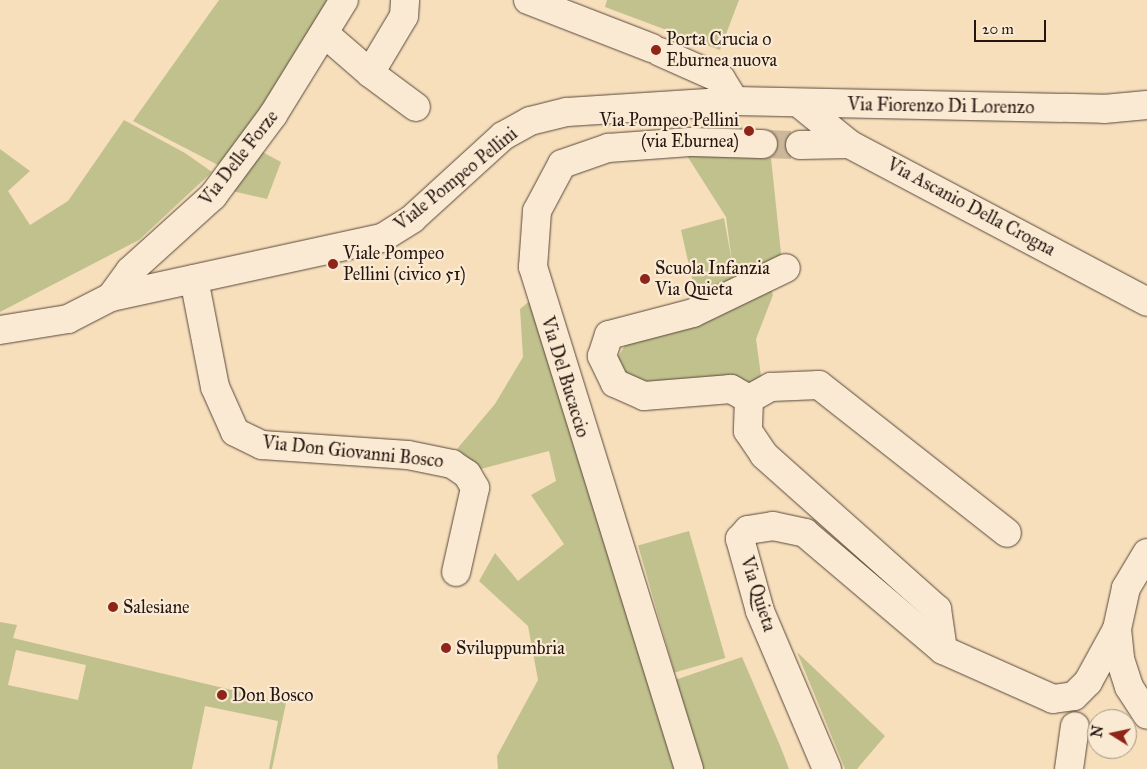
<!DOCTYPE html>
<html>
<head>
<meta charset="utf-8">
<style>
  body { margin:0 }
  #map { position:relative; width:1147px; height:769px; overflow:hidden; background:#f7dfbc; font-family:"IM FELL Great Primer",serif }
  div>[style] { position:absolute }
  .green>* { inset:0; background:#c1c18e; transform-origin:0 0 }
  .minor-tunnel>* { height:28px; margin-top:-14px; transform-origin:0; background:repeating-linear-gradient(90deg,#cdb79a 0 28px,transparent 0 42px) }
  .roads { filter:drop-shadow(0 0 1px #59483b) drop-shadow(0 0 1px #59483b) }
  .minor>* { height:28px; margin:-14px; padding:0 14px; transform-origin:14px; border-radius:14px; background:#faead3 }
  .dots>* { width:14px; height:14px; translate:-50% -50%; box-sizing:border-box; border:2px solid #faead3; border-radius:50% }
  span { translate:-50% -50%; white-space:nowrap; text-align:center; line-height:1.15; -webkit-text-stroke:4.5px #faead3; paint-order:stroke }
  .poi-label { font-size:18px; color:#241510 }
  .left { translate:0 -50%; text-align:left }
  .right { translate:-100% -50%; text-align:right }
  .street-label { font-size:18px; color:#241510 }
  .north { position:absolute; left:1087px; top:709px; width:50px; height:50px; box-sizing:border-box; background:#faead3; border:1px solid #a49585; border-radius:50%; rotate:280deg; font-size:14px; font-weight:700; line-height:20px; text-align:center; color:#241510 }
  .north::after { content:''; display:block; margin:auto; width:18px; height:22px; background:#8f2418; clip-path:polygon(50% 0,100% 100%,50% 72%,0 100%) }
  .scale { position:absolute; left:974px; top:20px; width:72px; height:22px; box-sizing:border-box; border:2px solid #241510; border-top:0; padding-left:6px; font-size:15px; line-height:18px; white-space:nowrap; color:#241510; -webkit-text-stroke:4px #faead3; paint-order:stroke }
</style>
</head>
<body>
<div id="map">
  <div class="green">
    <div style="clip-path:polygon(219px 0,335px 0,230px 157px,218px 165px,133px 121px)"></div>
    <div style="clip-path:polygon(607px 0,739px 0,720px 50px,605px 7px)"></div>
    <div style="clip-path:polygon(124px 120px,185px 153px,212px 172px,139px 240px,0 312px,0 149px,30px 171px,8px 191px,30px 225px,68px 201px)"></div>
    <div style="clip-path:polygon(770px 148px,782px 263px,695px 292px,681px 230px,724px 218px,732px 262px,726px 217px,684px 151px)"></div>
    <div style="clip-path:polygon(257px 149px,281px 162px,267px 199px,232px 191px)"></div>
    <div style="clip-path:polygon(769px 283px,773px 295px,756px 339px,762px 383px,746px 391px,646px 389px,620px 380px,615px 362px,628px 340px)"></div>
    <div style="clip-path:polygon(532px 299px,681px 769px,498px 769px,497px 756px,538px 680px,528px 626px,479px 581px,495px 553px,518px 581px,564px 544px,531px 495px,556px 481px,549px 451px,481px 469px,457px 449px,495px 404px,523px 357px,520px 309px)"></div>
    <div style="left:689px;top:531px;width:132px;height:53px;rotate:74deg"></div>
    <div style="clip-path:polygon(evenodd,0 622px,17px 625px,13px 638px,286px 703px,272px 769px,269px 769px,278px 721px,205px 706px,192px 769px,0 769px,0 622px,16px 650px,86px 665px,78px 700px,8px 685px,16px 650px)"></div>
    <div style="clip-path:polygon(797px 652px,885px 736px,857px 769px,845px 769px)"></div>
    <div style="clip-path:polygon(742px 657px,781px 748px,789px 769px,697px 769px,669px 682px)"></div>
  </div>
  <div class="minor-tunnel">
    <div style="left:763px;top:144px;width:37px;rotate:2deg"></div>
  </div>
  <div class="roads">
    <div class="minor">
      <div style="left:528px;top:0;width:133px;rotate:21.2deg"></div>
      <div style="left:325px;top:34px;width:60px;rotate:40.9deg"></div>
      <div style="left:370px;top:73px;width:57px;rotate:36.5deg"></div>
      <div style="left:660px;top:52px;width:67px;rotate:23.9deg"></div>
      <div style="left:721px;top:79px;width:26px;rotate:58deg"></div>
      <div style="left:370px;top:73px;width:66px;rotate:-59.2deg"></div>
      <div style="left:404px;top:16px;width:16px;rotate:-86deg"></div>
      <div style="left:800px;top:104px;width:63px;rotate:39.2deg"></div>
      <div style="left:849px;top:144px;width:337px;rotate:27.9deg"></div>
      <div style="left:800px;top:145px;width:49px;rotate:-1.2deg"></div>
      <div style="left:194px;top:279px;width:110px;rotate:79deg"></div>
      <div style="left:215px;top:387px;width:49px;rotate:66deg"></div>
      <div style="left:235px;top:432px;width:30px;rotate:26deg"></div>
      <div style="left:262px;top:445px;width:146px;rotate:3.9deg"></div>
      <div style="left:408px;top:455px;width:45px;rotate:11.6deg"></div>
      <div style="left:452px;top:464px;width:18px;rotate:34deg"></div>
      <div style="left:467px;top:474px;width:16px;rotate:60deg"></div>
      <div style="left:475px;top:488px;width:86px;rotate:102.7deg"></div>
      <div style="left:111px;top:297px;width:32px;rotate:-54deg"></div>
      <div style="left:130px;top:271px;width:112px;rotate:-42.1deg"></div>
      <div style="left:213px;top:196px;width:101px;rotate:-53.5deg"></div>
      <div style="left:273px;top:115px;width:135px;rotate:-58.3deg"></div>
      <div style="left:0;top:330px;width:69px;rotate:-9.2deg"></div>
      <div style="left:68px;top:319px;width:48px;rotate:-27.1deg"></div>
      <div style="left:111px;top:297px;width:277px;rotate:-12.3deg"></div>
      <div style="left:382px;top:238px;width:36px;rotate:-32deg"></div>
      <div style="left:412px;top:219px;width:123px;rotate:-42.4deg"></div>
      <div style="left:503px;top:136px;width:31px;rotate:-29deg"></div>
      <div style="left:530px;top:121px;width:38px;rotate:-14deg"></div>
      <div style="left:567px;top:112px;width:168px;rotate:-3.7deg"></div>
      <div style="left:735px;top:101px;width:369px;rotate:1.2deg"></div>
      <div style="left:1104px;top:109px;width:43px;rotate:-5.3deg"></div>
      <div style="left:749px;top:399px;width:21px;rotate:-151deg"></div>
      <div style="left:731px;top:389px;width:87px;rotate:175.4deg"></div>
      <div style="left:644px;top:396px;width:32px;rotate:-156deg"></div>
      <div style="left:615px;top:383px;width:30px;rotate:-116deg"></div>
      <div style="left:602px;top:356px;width:22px;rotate:-72deg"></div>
      <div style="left:609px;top:335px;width:87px;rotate:-14.7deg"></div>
      <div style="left:693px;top:313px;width:103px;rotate:-25.8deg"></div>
      <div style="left:749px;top:399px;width:32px;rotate:92deg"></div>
      <div style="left:748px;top:431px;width:29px;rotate:56deg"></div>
      <div style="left:764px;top:455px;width:232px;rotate:41.7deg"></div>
      <div style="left:937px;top:609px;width:41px;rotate:81.7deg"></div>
      <div style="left:749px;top:399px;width:25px;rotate:-29deg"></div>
      <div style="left:771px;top:387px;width:48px;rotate:-2.4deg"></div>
      <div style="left:819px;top:385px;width:239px;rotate:38.2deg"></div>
      <div style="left:1147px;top:553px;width:41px;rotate:121deg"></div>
      <div style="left:1126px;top:588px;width:42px;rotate:102.4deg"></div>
      <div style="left:1117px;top:629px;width:30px;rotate:84deg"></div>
      <div style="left:1120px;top:659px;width:29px;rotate:72deg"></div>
      <div style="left:1129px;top:687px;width:33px;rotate:57deg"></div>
      <div style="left:689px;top:769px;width:526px;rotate:-107.26deg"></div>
      <div style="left:533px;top:267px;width:56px;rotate:-85.9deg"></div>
      <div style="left:537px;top:211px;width:53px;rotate:-62deg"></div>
      <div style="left:562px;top:164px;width:49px;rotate:-19.2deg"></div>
      <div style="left:608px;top:148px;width:82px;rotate:-4.2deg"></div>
      <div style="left:690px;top:142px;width:73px;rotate:1.6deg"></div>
      <div style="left:827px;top:769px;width:172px;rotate:-113deg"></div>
      <div style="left:760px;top:611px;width:75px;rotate:-105.5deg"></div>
      <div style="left:740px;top:539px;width:12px;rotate:-48deg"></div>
      <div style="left:748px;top:530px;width:25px;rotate:-9deg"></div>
      <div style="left:773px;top:526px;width:33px;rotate:12deg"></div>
      <div style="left:805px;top:533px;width:181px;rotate:40.3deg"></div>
      <div style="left:943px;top:650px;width:120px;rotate:24deg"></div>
      <div style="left:1053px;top:699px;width:21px;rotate:-8deg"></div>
      <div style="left:1074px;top:696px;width:20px;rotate:-45deg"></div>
      <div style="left:1088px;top:682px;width:60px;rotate:-61.3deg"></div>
      <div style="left:1069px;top:769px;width:43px;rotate:-82.1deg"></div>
    </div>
  </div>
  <div class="dots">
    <div style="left:656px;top:50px;background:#8f2418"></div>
    <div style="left:749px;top:131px;background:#8f2418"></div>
    <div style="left:333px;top:264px;background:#8f2418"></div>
    <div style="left:645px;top:279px;background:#8f2418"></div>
    <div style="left:113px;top:607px;background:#8f2418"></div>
    <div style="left:446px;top:648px;background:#8f2418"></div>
    <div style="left:222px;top:695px;background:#8f2418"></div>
  </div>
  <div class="poi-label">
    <span class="left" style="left:666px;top:50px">Porta Crucia o<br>Eburnea nuova</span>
    <span class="right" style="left:739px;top:131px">Via Pompeo Pellini<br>(via Eburnea)</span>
    <span class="left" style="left:343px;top:264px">Viale Pompeo<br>Pellini (civico 51)</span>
    <span class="left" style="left:655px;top:279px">Scuola Infanzia<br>Via Quieta</span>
    <span class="left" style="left:123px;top:607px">Salesiane</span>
    <span class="left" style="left:456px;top:648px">Sviluppumbria</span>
    <span class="left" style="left:232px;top:695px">Don Bosco</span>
  </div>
  <div class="street-label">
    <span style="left:941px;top:106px;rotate:1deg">Via Fiorenzo Di Lorenzo</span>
    <span style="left:239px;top:158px;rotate:-52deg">Via Delle Forze</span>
    <span style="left:456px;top:179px;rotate:-39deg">Viale Pompeo Pellini</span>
    <span style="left:971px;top:207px;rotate:28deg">Via Ascanio Della Crogna</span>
    <span style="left:565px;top:377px;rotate:73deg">Via Del Bucaccio</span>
    <span style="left:353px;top:452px;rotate:6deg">Via Don Giovanni Bosco</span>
    <span style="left:758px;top:594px;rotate:72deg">Via Quieta</span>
  </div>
  <div class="north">N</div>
  <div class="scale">20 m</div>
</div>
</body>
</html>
